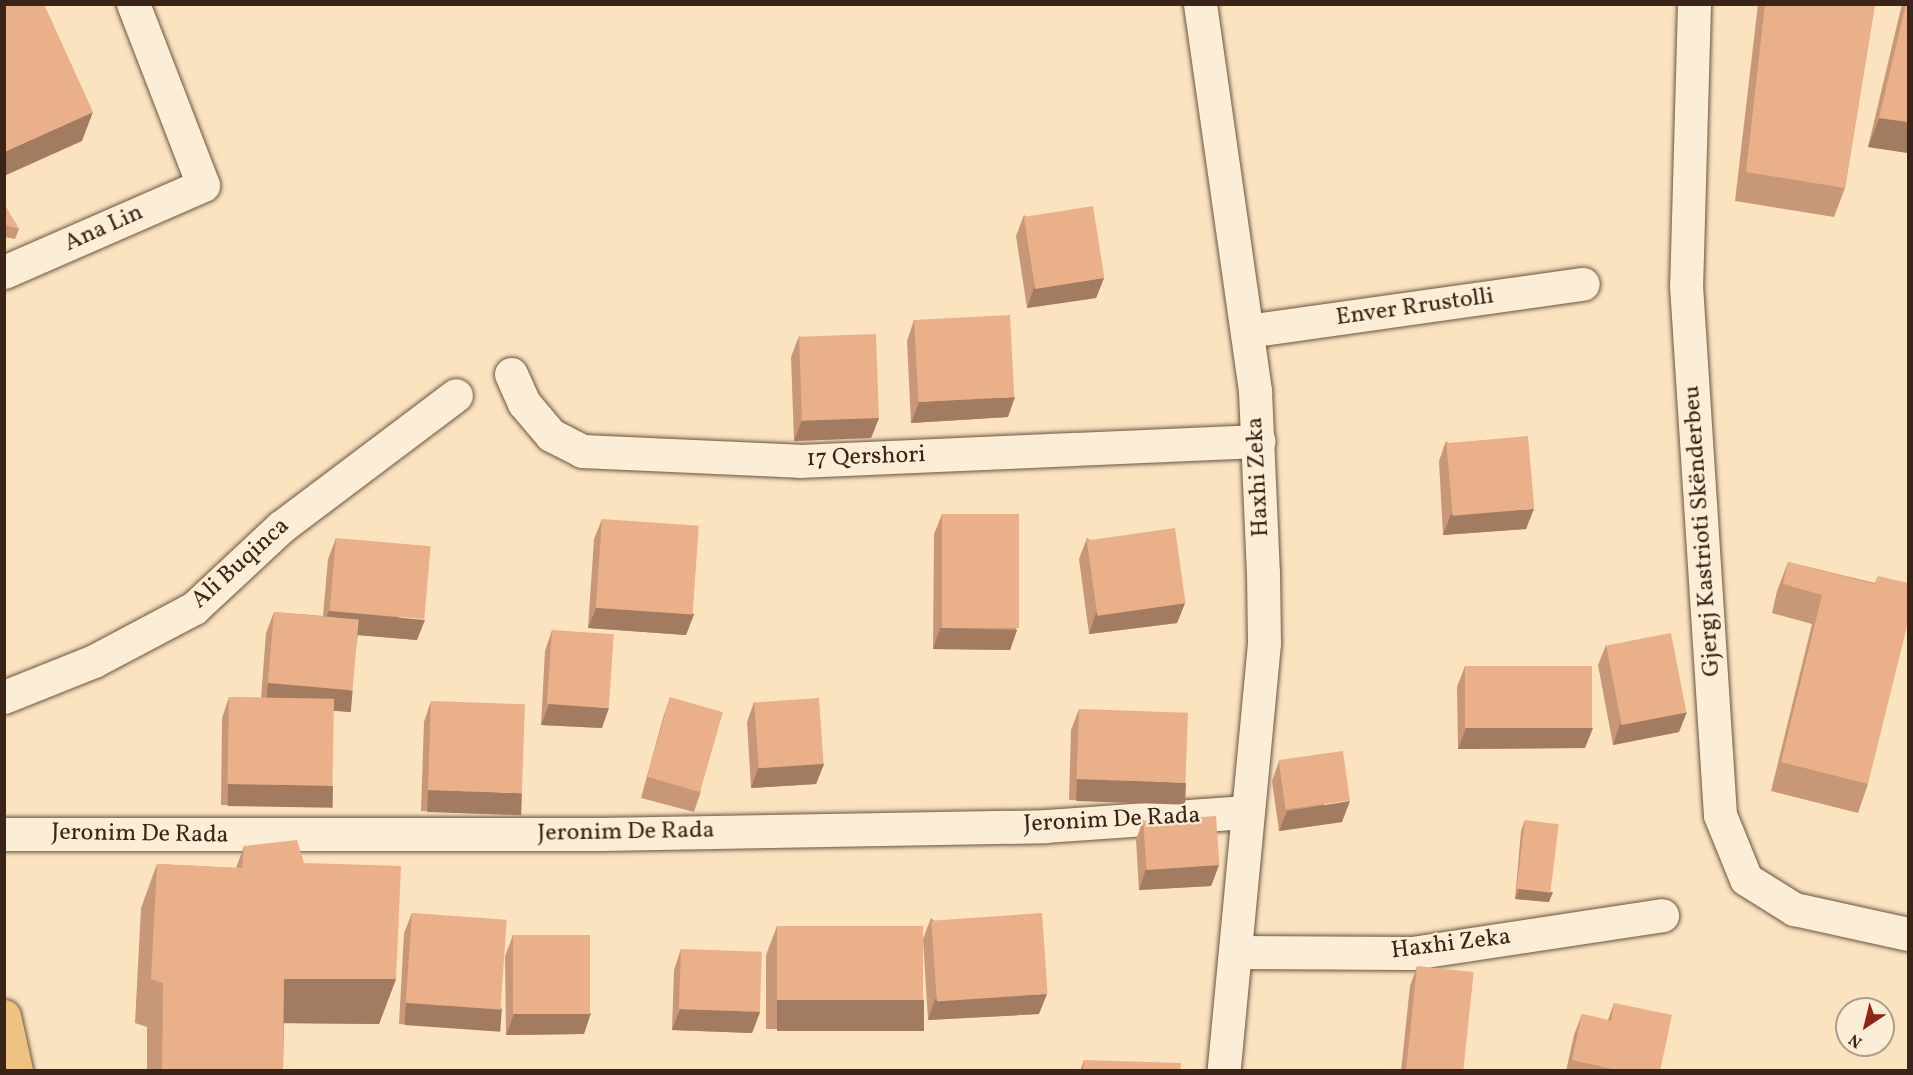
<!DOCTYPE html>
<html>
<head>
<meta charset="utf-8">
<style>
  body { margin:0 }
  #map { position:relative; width:1913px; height:1075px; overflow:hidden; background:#fbe3c0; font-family:Vollkorn,serif }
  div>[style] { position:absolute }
  .roads { filter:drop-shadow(0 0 2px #6a5441) drop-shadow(0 0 2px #6a5441) }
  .minor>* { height:33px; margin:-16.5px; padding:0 16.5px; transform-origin:16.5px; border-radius:16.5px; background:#fcedd6 }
  .major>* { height:33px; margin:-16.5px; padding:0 16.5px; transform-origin:16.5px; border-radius:16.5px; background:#eec280 }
  .wall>* { inset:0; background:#c89777 }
  .shaded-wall>* { inset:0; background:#a37b61; transform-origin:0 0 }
  .building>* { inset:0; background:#e9b08a; transform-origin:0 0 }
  span { translate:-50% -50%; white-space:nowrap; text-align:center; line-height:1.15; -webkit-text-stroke:4.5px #fcedd6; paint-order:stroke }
  .street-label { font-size:24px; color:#392417 }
  .frame { position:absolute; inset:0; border:6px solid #392417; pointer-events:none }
  .north { position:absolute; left:1835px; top:997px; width:60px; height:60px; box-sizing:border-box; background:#fcedd6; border:2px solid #ae9d8a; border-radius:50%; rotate:215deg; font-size:16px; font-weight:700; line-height:24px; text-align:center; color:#392417 }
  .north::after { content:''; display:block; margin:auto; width:21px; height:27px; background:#8f2418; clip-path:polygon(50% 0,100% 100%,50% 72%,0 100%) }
</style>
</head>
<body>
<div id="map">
  <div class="roads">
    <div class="minor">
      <div style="left:1200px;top:4px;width:391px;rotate:81.9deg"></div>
      <div style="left:1255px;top:391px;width:181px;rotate:87.5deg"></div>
      <div style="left:1263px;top:572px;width:71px;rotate:89.2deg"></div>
      <div style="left:1264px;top:643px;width:429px;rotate:95.4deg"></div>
      <div style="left:1694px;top:4px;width:281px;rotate:91.6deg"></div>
      <div style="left:1686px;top:285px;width:531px;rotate:86.33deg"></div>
      <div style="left:1720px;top:815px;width:69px;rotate:67.9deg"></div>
      <div style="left:1746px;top:879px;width:57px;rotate:32deg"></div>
      <div style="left:1794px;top:909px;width:117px;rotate:12.4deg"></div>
      <div style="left:4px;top:272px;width:217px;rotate:-23.6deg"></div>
      <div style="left:203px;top:185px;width:194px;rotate:-111.1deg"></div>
      <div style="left:1247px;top:331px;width:339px;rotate:-8deg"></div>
      <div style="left:511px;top:374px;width:32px;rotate:66deg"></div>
      <div style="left:524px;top:403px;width:42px;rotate:49.8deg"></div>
      <div style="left:551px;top:435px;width:35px;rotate:27deg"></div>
      <div style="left:582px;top:451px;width:217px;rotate:2.6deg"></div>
      <div style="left:799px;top:461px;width:460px;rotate:-2.5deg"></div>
      <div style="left:4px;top:697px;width:97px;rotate:-21.8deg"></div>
      <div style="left:94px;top:661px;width:113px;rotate:-27.9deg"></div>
      <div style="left:194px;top:608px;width:119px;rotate:-43deg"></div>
      <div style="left:281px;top:527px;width:219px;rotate:-37deg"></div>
      <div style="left:4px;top:834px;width:597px"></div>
      <div style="left:601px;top:834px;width:445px;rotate:-1deg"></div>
      <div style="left:1046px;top:826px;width:202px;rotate:-4deg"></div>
      <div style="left:1238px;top:952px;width:174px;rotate:0.3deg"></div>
      <div style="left:1412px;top:953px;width:253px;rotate:-8.6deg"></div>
    </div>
    <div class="major">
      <div style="left:4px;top:1016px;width:55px;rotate:77.5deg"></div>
    </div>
  </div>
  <div class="wall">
    <div style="clip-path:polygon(1758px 4px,1875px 4px,1845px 188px,1834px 217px,1735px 201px)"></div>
    <div style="clip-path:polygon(1902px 4px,1908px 4px,1908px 153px,1868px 147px)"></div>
    <div style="clip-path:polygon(4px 204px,19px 229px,15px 239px,4px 237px)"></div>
    <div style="clip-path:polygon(1024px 215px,1104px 278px,1096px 298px,1027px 308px,1016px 236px)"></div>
    <div style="clip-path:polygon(914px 320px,1008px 417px,911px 423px,907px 341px)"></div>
    <div style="clip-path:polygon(799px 336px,879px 418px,871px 438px,794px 441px,791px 357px)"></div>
    <div style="clip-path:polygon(1446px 441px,1526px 529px,1443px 535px,1439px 461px)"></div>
    <div style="clip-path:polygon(942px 514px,1017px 630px,1010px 650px,933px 649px,934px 534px)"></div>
    <div style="clip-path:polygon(602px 519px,694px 614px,686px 635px,588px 628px,594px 539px)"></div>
    <div style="clip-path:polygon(336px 538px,417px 640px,358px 635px,346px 711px,333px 710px,325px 806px,221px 805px,222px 718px,229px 697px,261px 698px,266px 633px,274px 612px,323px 616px,328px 559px)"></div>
    <div style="clip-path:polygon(1087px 538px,1185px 603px,1177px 623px,1089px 634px,1079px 559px)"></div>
    <div style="clip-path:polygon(1788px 562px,1875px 583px,1878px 576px,1868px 784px,1858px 813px,1771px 791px,1812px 624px,1772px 613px,1777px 591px)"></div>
    <div style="clip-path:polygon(552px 630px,602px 728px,541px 725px,545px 651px)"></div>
    <div style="clip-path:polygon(1606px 645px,1679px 732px,1613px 745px,1598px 665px)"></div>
    <div style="clip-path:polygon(1465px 666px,1585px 748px,1458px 749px,1457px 687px)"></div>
    <div style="clip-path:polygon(670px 697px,701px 791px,694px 812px,641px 798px,663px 718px)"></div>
    <div style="clip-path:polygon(431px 701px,514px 815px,421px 811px,424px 722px)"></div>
    <div style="clip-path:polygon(754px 702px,824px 764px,816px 784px,751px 788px,747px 722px)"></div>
    <div style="clip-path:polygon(1079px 709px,1178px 803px,1069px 800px,1071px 730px)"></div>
    <div style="clip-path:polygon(1279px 761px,1342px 822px,1279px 831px,1272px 781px)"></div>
    <div style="clip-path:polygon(1143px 820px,1219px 865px,1211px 886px,1139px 890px,1136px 840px)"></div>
    <div style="clip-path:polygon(1525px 820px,1549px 902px,1515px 899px,1521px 831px)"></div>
    <div style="clip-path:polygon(244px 846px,304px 863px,396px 979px,379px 1024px,284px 1023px,283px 1071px,147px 1071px,147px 1027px,135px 1023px,141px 908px,157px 864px,236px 868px)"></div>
    <div style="clip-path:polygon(412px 913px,502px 1009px,494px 1030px,399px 1024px,404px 933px)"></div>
    <div style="clip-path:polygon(931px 918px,1039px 1014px,928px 1020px,923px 939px)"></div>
    <div style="clip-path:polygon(777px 926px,924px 1000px,913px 1029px,766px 1029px,766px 955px)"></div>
    <div style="clip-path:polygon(513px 935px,584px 1034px,506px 1035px,505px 956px)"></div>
    <div style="clip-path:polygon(681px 949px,760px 1012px,752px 1033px,672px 1030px,674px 970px)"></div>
    <div style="clip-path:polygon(1417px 966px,1464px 1071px,1401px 1071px,1410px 986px)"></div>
    <div style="clip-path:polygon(1614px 1003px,1660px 1071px,1566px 1071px,1574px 1035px,1582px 1014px,1608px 1020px)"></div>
    <div style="clip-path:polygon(1084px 1060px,1180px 1071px,1080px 1071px)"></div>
  </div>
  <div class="shaded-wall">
    <div style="clip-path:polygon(93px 112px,82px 141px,4px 176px,4px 152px)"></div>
    <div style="clip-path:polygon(1879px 118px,1908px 122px,1908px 153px,1868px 147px)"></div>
    <div style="clip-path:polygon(1104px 278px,1096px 298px,1027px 308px,1034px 288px)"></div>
    <div style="clip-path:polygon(1015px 397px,1008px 417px,911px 423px,919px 402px)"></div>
    <div style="clip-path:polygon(879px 418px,871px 438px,794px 441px,802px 420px)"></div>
    <div style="clip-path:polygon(1534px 509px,1526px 529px,1443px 535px,1451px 514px)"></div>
    <div style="clip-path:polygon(1185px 603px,1177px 623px,1089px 634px,1096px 613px)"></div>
    <div style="clip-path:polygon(596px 608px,694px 614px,686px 635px,588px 628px)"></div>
    <div style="clip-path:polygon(329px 611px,425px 620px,417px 640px,321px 632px)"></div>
    <div style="clip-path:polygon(940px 628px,1017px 630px,1010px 650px,933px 649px)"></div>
    <div style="left:268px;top:683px;width:85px;height:22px;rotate:5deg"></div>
    <div style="clip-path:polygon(549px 704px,609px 708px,602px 728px,541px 725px)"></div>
    <div style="clip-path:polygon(1687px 712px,1679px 732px,1613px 745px,1620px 724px)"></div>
    <div style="clip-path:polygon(1466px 728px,1593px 728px,1585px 748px,1458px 749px)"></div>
    <div style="clip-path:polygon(824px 764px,816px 784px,751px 788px,758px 768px)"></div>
    <div style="left:1077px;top:779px;width:109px;height:22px;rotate:2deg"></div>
    <div style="left:228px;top:784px;width:105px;height:22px;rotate:1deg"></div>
    <div style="left:428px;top:790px;width:94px;height:22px;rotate:2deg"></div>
    <div style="clip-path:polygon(1350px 801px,1342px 822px,1279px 831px,1287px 811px)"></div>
    <div style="clip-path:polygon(1219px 865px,1211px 886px,1139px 890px,1146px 869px)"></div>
    <div style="clip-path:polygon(1519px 889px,1553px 892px,1549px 902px,1515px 899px)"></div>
    <div style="clip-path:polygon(284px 979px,396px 979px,379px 1024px,268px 1023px)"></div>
    <div style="clip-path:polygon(1047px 994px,1039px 1014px,928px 1020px,935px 999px)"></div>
    <div style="left:777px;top:1000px;width:147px;height:31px"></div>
    <div style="left:406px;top:1003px;width:96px;height:22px;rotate:4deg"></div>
    <div style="clip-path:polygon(680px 1009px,760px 1012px,752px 1033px,672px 1030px)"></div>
    <div style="clip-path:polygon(591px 1013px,584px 1034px,506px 1035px,514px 1014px)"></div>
  </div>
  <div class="building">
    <div style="clip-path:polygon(4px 4px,44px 4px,93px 112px,4px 152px)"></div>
    <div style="clip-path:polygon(1765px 4px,1875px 4px,1845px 188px,1746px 172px)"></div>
    <div style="clip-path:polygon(1906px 4px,1908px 4px,1908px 122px,1879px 118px)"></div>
    <div style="clip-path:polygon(4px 204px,19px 229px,4px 225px)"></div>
    <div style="left:1093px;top:206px;width:73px;height:70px;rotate:81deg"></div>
    <div style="left:1010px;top:315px;width:82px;height:96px;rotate:87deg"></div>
    <div style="left:876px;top:334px;width:84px;height:77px;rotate:88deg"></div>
    <div style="left:1528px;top:436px;width:73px;height:82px;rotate:85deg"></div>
    <div style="left:942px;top:514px;width:77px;height:114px"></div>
    <div style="left:602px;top:519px;width:97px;height:89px;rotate:4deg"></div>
    <div style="left:1175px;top:528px;width:76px;height:89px;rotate:82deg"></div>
    <div style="left:336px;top:538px;width:95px;height:73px;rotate:5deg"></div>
    <div style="clip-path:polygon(1788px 562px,1875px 584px,1878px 576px,1908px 583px,1908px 622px,1868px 784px,1781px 762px,1822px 595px,1783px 584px)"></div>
    <div style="left:274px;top:612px;width:85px;height:71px;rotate:5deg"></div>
    <div style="left:552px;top:630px;width:62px;height:74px;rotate:4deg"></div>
    <div style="left:1671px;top:633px;width:81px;height:66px;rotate:79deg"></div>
    <div style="left:1465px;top:666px;width:127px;height:62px"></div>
    <div style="left:229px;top:697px;width:105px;height:87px;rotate:1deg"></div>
    <div style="left:670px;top:697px;width:55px;height:83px;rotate:16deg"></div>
    <div style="left:819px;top:698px;width:66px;height:65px;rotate:86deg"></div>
    <div style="left:431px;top:701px;width:94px;height:89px;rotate:2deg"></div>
    <div style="left:1079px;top:709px;width:109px;height:70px;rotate:2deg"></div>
    <div style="left:1343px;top:751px;width:50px;height:65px;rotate:82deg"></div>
    <div style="left:1216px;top:816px;width:49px;height:73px;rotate:86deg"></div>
    <div style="left:1525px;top:820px;width:34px;height:69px;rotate:7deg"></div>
    <div style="clip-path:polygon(297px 840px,304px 863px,401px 866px,396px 979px,284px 979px,283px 1071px,162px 1071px,163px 983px,151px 979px,157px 864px,242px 868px,244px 846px)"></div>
    <div style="left:412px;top:913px;width:95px;height:90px;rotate:4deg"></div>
    <div style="left:1042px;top:913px;width:81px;height:111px;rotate:86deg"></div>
    <div style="left:777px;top:926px;width:146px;height:74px"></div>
    <div style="left:513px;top:935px;width:77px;height:79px"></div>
    <div style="left:681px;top:949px;width:81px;height:60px;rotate:2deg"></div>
    <div style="left:1417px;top:966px;width:57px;height:106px;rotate:6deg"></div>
    <div style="clip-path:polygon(1614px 1003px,1672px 1015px,1660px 1071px,1621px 1071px,1572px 1060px,1582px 1014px,1611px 1021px)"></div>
    <div style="clip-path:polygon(1084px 1060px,1181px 1063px,1180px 1071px,1083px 1071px)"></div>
  </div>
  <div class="street-label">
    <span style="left:104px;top:229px;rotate:-24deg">Ana Lin</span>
    <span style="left:1415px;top:308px;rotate:-8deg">Enver Rrustolli</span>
    <span style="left:866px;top:458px;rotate:-2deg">17 Qershori</span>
    <span style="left:1259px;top:477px;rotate:-93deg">Haxhi Zeka</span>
    <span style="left:1703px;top:531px;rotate:-94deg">Gjergj Kastrioti Skënderbeu</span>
    <span style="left:241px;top:564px;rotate:-42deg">Ali Buqinca</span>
    <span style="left:1112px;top:821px;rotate:-3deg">Jeronim De Rada</span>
    <span style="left:626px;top:833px;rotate:-1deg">Jeronim De Rada</span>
    <span style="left:140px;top:835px;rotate:1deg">Jeronim De Rada</span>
    <span style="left:1451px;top:945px;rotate:-7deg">Haxhi Zeka</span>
  </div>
  <div class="frame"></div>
  <div class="north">N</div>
</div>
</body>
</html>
